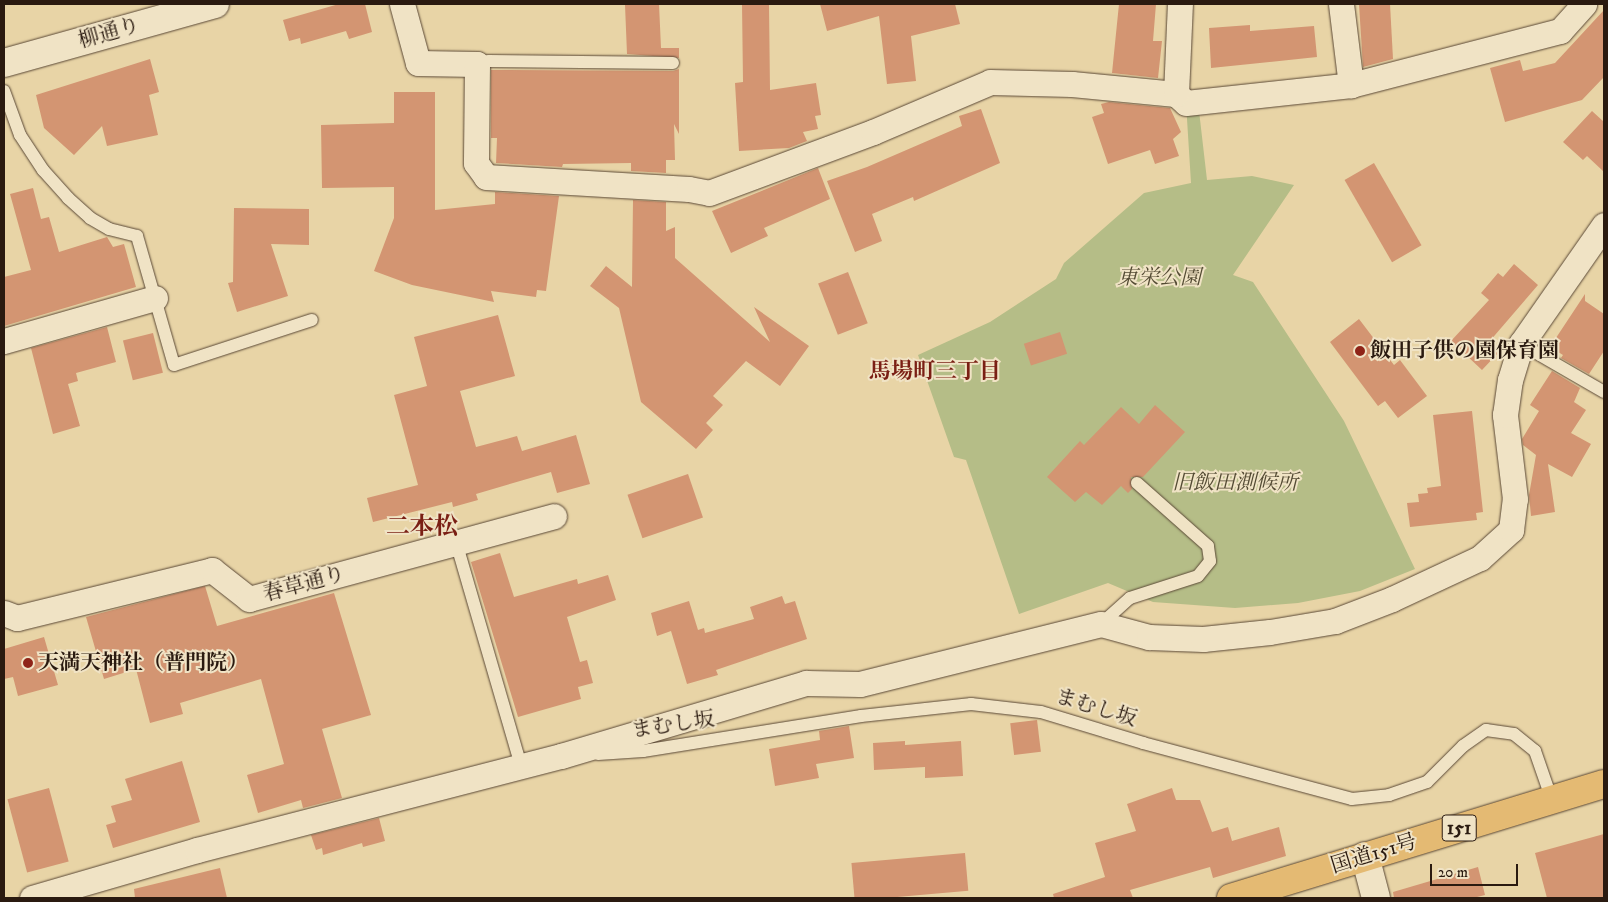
<!DOCTYPE html>
<html>
<head>
<meta charset="utf-8">
<style>
  body { margin:0 }
  #map { position:relative; width:1608px; height:902px; overflow:hidden; background:#e8d4a6; font-family:"IM FELL DW Pica","Noto Serif JP",serif }
  div>[style] { position:absolute }
  .green>* { inset:0; background:#b5bd87 }
  .building>* { inset:0; background:#d39572; transform-origin:0 0 }
  .roads { filter:drop-shadow(0 0 1px #5a4836) drop-shadow(0 0 1px #5a4836) }
  .service>* { height:12px; margin:-6px; padding:0 6px; transform-origin:6px; border-radius:6px; background:#f0e3c5 }
  .minor>* { height:25px; margin:-12.5px; padding:0 12.5px; transform-origin:12.5px; border-radius:12.5px; background:#f0e3c5 }
  .tertiary>* { height:28px; margin:-14px; padding:0 14px; transform-origin:14px; border-radius:14px; background:#f0e3c5 }
  .trunk>* { height:28px; margin:-14px; padding:0 14px; transform-origin:14px; border-radius:14px; background:#e4ba73 }
  .dots>* { width:14px; height:14px; translate:-50% -50%; box-sizing:border-box; border:2px solid #f0e3c5; border-radius:50% }
  span { translate:-50% -50%; white-space:nowrap; text-align:center; line-height:1.15; -webkit-text-stroke:4px #f0e3c5; paint-order:stroke }
  .shield-label span { padding:1px 4px; background:#f0e3c5; border:1px solid; border-radius:4px; -webkit-text-stroke-width:0 }
  .shield-label { font-size:20px; color:#2a1a10; font-weight:700 }
  .street-label { font-size:21px; color:#2a1a10 }
  .park-label { font-size:21px; color:#544b34; font-style:italic }
  .poi-label { font-size:21px; color:#2a1a10; font-weight:700 }
  .left { translate:0 -50%; text-align:left }
  .neighbourhood-label { font-size:22px; color:#7a1f14; font-weight:700 }
  .quarter-label { font-size:24px; color:#7a1f14; font-weight:700 }
  .frame { position:absolute; inset:0; border:5px solid #2a1a10; pointer-events:none }
  .scale { position:absolute; left:1430px; top:864px; width:88px; height:22px; box-sizing:border-box; border:2px solid #2a1a10; border-top:0; padding-left:6px; font-size:15px; line-height:18px; white-space:nowrap; color:#2a1a10; -webkit-text-stroke:4px #f0e3c5; paint-order:stroke }
</style>
</head>
<body>
<div id="map">
  <div class="green">
    <div style="clip-path:polygon(1198px 102px,1207px 180px,1252px 176px,1294px 185px,1233px 275px,1253px 282px,1344px 421px,1415px 569px,1360px 591px,1298px 603px,1235px 608px,1153px 602px,1108px 583px,1019px 614px,966px 460px,954px 457px,918px 355px,990px 322px,1056px 279px,1064px 263px,1144px 193px,1191px 183px,1186px 103px)"></div>
  </div>
  <div class="building">
    <div style="clip-path:polygon(339px 4px,365px 4px,372px 32px,349px 39px,346px 31px,301px 44px,300px 38px,289px 41px,283px 20px)"></div>
    <div style="clip-path:polygon(659px 4px,661px 48px,679px 48px,679px 58px,627px 54px,625px 5px)"></div>
    <div style="clip-path:polygon(742px 4px,769px 4px,770px 90px,816px 83px,821px 115px,815px 116px,818px 129px,803px 132px,807px 141px,789px 148px,739px 151px,735px 83px,743px 82px)"></div>
    <div style="clip-path:polygon(820px 4px,955px 4px,960px 24px,911px 36px,916px 81px,887px 84px,879px 16px,827px 31px)"></div>
    <div style="clip-path:polygon(1119px 4px,1156px 4px,1153px 41px,1162px 41px,1158px 78px,1112px 73px)"></div>
    <div style="clip-path:polygon(1359px 4px,1390px 4px,1393px 59px,1363px 67px)"></div>
    <div style="clip-path:polygon(1604px 10px,1604px 77px,1582px 100px,1505px 122px,1490px 68px,1520px 60px,1523px 71px,1555px 63px)"></div>
    <div style="clip-path:polygon(1250px 25px,1250px 31px,1314px 26px,1317px 57px,1211px 68px,1209px 28px)"></div>
    <div style="clip-path:polygon(150px 59px,159px 92px,149px 95px,158px 135px,107px 146px,102px 126px,74px 155px,44px 128px,36px 95px)"></div>
    <div style="clip-path:polygon(679px 69px,679px 134px,674px 124px,675px 160px,666px 160px,666px 173px,631px 171px,631px 163px,563px 164px,562px 167px,496px 163px,497px 138px,491px 138px,491px 70px,673px 71px)"></div>
    <div style="clip-path:polygon(394px 92px,435px 92px,435px 210px,495px 204px,495px 192px,559px 196px,546px 291px,537px 290px,536px 297px,491px 291px,494px 302px,412px 285px,374px 271px,394px 218px,394px 187px,322px 188px,321px 125px,394px 123px)"></div>
    <div style="clip-path:polygon(1109px 102px,1170px 108px,1181px 132px,1173px 139px,1179px 156px,1155px 164px,1150px 150px,1108px 164px,1092px 117px,1104px 113px,1101px 104px)"></div>
    <div style="clip-path:polygon(981px 109px,1000px 163px,914px 201px,913px 197px,872px 214px,882px 241px,855px 252px,827px 181px,867px 167px,962px 126px,959px 116px)"></div>
    <div style="clip-path:polygon(1592px 111px,1604px 122px,1604px 172px,1587px 156px,1583px 160px,1563px 142px)"></div>
    <div style="left:1374px;top:163px;width:95px;height:34px;rotate:60deg"></div>
    <div style="clip-path:polygon(818px 168px,830px 199px,764px 228px,768px 236px,731px 253px,712px 211px)"></div>
    <div style="clip-path:polygon(33px 188px,41px 219px,49px 217px,59px 252px,107px 237px,113px 247px,124px 244px,136px 287px,4px 326px,4px 277px,31px 270px,10px 194px)"></div>
    <div style="clip-path:polygon(633px 200px,666px 202px,666px 231px,675px 227px,675px 258px,770px 342px,754px 307px,809px 346px,780px 386px,746px 361px,713px 396px,723px 405px,706px 423px,713px 430px,696px 449px,641px 402px,619px 308px,590px 286px,606px 266px,632px 287px)"></div>
    <div style="clip-path:polygon(234px 208px,309px 209px,309px 245px,271px 244px,288px 296px,237px 312px,228px 283px,233px 282px)"></div>
    <div style="clip-path:polygon(1514px 264px,1538px 285px,1489px 342px,1499px 352px,1482px 370px,1451px 341px,1489px 300px,1481px 293px,1498px 273px,1503px 277px)"></div>
    <div style="left:848px;top:272px;width:55px;height:32px;rotate:69deg"></div>
    <div style="clip-path:polygon(1585px 294px,1585px 301px,1604px 314px,1604px 351px,1589px 374px,1561px 358px,1563px 355px,1550px 347px)"></div>
    <div style="clip-path:polygon(498px 315px,515px 376px,460px 391px,476px 447px,517px 436px,522px 451px,576px 435px,590px 484px,557px 493px,551px 472px,476px 494px,478px 500px,453px 507px,452px 502px,373px 522px,367px 498px,418px 485px,394px 395px,427px 386px,414px 337px)"></div>
    <div style="clip-path:polygon(1359px 319px,1394px 365px,1400px 360px,1427px 396px,1398px 418px,1385px 401px,1378px 406px,1330px 342px)"></div>
    <div style="clip-path:polygon(107px 327px,116px 362px,76px 373px,78px 381px,68px 384px,80px 426px,53px 434px,31px 348px)"></div>
    <div style="left:1060px;top:332px;width:23px;height:38px;rotate:72deg"></div>
    <div style="left:153px;top:333px;width:41px;height:31px;rotate:76deg"></div>
    <div style="clip-path:polygon(1552px 371px,1580px 388px,1574px 402px,1586px 410px,1571px 433px,1591px 444px,1572px 477px,1548px 464px,1555px 512px,1531px 516px,1529px 495px,1536px 455px,1523px 445px,1522px 439px,1539px 411px,1530px 405px)"></div>
    <div style="clip-path:polygon(1155px 405px,1185px 432px,1143px 477px,1131px 477px,1132px 489px,1128px 493px,1121px 486px,1102px 505px,1086px 492px,1075px 502px,1047px 477px,1080px 441px,1084px 445px,1121px 407px,1139px 424px)"></div>
    <div style="clip-path:polygon(1472px 411px,1483px 512px,1476px 513px,1477px 520px,1410px 527px,1407px 503px,1419px 502px,1418px 494px,1428px 493px,1427px 488px,1441px 486px,1433px 415px)"></div>
    <div style="left:688px;top:474px;width:46px;height:64px;rotate:71deg"></div>
    <div style="clip-path:polygon(500px 553px,514px 597px,577px 579px,578px 584px,608px 575px,616px 600px,567px 617px,580px 662px,587px 660px,593px 683px,578px 687px,581px 699px,518px 717px,471px 562px)"></div>
    <div style="clip-path:polygon(205px 586px,217px 626px,334px 593px,371px 715px,322px 729px,342px 798px,303px 808px,301px 800px,258px 813px,247px 775px,284px 764px,261px 679px,180px 703px,183px 714px,150px 723px,136px 669px,104px 679px,86px 617px)"></div>
    <div style="clip-path:polygon(782px 596px,785px 604px,795px 601px,807px 639px,716px 670px,718px 675px,687px 684px,671px 631px,657px 636px,651px 613px,689px 601px,698px 630px,704px 628px,705px 633px,754px 619px,750px 607px)"></div>
    <div style="clip-path:polygon(44px 637px,58px 685px,18px 696px,13px 677px,4px 679px,4px 649px)"></div>
    <div style="left:1037px;top:720px;width:32px;height:27px;rotate:83deg"></div>
    <div style="clip-path:polygon(849px 726px,854px 758px,816px 764px,819px 778px,775px 786px,769px 749px,820px 740px,819px 731px)"></div>
    <div style="clip-path:polygon(905px 741px,905px 745px,961px 741px,963px 776px,925px 778px,925px 767px,874px 770px,873px 743px)"></div>
    <div style="clip-path:polygon(182px 761px,200px 822px,113px 848px,106px 825px,116px 822px,111px 806px,132px 800px,125px 779px)"></div>
    <div style="left:49px;top:788px;width:76px;height:43px;rotate:75deg"></div>
    <div style="clip-path:polygon(1172px 788px,1176px 800px,1200px 800px,1212px 832px,1228px 827px,1232px 841px,1279px 827px,1286px 856px,1213px 878px,1210px 867px,1130px 890px,1133px 898px,1054px 898px,1053px 894px,1105px 877px,1095px 843px,1136px 831px,1127px 804px)"></div>
    <div style="clip-path:polygon(379px 818px,385px 841px,363px 847px,362px 843px,323px 855px,322px 848px,316px 850px,311px 835px)"></div>
    <div style="clip-path:polygon(1604px 834px,1604px 898px,1547px 898px,1535px 853px)"></div>
    <div style="left:965px;top:853px;width:38px;height:114px;rotate:85deg"></div>
    <div style="clip-path:polygon(1478px 867px,1485px 895px,1473px 898px,1394px 898px,1393px 892px)"></div>
    <div style="clip-path:polygon(220px 868px,227px 898px,135px 898px,134px 889px)"></div>
  </div>
  <div class="roads">
    <div class="service">
      <div style="left:477px;top:64px;width:12px;rotate:-14deg"></div>
      <div style="left:489px;top:61px;width:184px;rotate:0.6deg"></div>
      <div style="left:4px;top:91px;width:47px;rotate:70deg"></div>
      <div style="left:20px;top:135px;width:42px;rotate:56.7deg"></div>
      <div style="left:43px;top:170px;width:38px;rotate:48deg"></div>
      <div style="left:68px;top:198px;width:30px;rotate:42deg"></div>
      <div style="left:90px;top:218px;width:22px;rotate:30deg"></div>
      <div style="left:109px;top:229px;width:29px;rotate:14deg"></div>
      <div style="left:137px;top:236px;width:134px;rotate:74deg"></div>
      <div style="left:174px;top:365px;width:145px;rotate:-18.1deg"></div>
      <div style="left:1521px;top:344px;width:96px;rotate:30deg"></div>
      <div style="left:456px;top:542px;width:233px;rotate:73.8deg"></div>
      <div style="left:1101px;top:624px;width:39px;rotate:-42deg"></div>
      <div style="left:1130px;top:598px;width:71px;rotate:-17.9deg"></div>
      <div style="left:1198px;top:576px;width:19px;rotate:-51deg"></div>
      <div style="left:1210px;top:561px;width:15px;rotate:-98deg"></div>
      <div style="left:1208px;top:546px;width:95px;rotate:-138.4deg"></div>
      <div style="left:598px;top:754px;width:45px;rotate:-3.8deg"></div>
      <div style="left:643px;top:751px;width:221px;rotate:-9.1deg"></div>
      <div style="left:861px;top:716px;width:111px;rotate:-6.2deg"></div>
      <div style="left:971px;top:704px;width:70px;rotate:6.5deg"></div>
      <div style="left:1041px;top:712px;width:107px;rotate:16.9deg"></div>
      <div style="left:1143px;top:743px;width:216px;rotate:15deg"></div>
      <div style="left:1352px;top:799px;width:37px;rotate:-6deg"></div>
      <div style="left:1389px;top:795px;width:40px;rotate:-18.9deg"></div>
      <div style="left:1427px;top:782px;width:51px;rotate:-45deg"></div>
      <div style="left:1463px;top:746px;width:28px;rotate:-35deg"></div>
      <div style="left:1486px;top:730px;width:28px;rotate:8deg"></div>
      <div style="left:1514px;top:734px;width:27px;rotate:39deg"></div>
      <div style="left:1535px;top:751px;width:52px;rotate:70.9deg"></div>
    </div>
    <div class="minor">
      <div style="left:402px;top:4px;width:61px;rotate:74.8deg"></div>
      <div style="left:418px;top:63px;width:59px;rotate:1deg"></div>
      <div style="left:477px;top:64px;width:99px;rotate:90.6deg"></div>
      <div style="left:476px;top:163px;width:17px;rotate:54deg"></div>
      <div style="left:486px;top:177px;width:203px;rotate:3.4deg"></div>
      <div style="left:689px;top:189px;width:20px;rotate:11deg"></div>
      <div style="left:709px;top:193px;width:175px;rotate:-20.4deg"></div>
      <div style="left:873px;top:132px;width:127px;rotate:-23.1deg"></div>
      <div style="left:990px;top:82px;width:82px;rotate:1.4deg"></div>
      <div style="left:1072px;top:84px;width:104px;rotate:5.5deg"></div>
      <div style="left:1176px;top:94px;width:13px;rotate:42deg"></div>
      <div style="left:1186px;top:103px;width:166px;rotate:-6.2deg"></div>
      <div style="left:1351px;top:85px;width:216px;rotate:-14.5deg"></div>
      <div style="left:1560px;top:31px;width:36px;rotate:-48deg"></div>
      <div style="left:1341px;top:4px;width:82px;rotate:83deg"></div>
      <div style="left:1176px;top:94px;width:90px;rotate:-87.5deg"></div>
      <div style="left:4px;top:341px;width:157px;rotate:-15.9deg"></div>
      <div style="left:4px;top:613px;width:14px;rotate:21deg"></div>
      <div style="left:17px;top:618px;width:201px;rotate:-13.8deg"></div>
      <div style="left:212px;top:570px;width:47px;rotate:38.1deg"></div>
      <div style="left:249px;top:599px;width:316px;rotate:-15.2deg"></div>
      <div style="left:32px;top:898px;width:172px;rotate:-16.2deg"></div>
      <div style="left:197px;top:850px;width:376px;rotate:-14.5deg"></div>
      <div style="left:561px;top:756px;width:256px;rotate:-16.6deg"></div>
      <div style="left:806px;top:683px;width:54px;rotate:1.1deg"></div>
      <div style="left:860px;top:684px;width:248px;rotate:-14deg"></div>
      <div style="left:1101px;top:624px;width:50px;rotate:15.2deg"></div>
      <div style="left:1149px;top:637px;width:54px;rotate:2.1deg"></div>
      <div style="left:1203px;top:639px;width:67px;rotate:-6deg"></div>
      <div style="left:1270px;top:632px;width:66px;rotate:-9.6deg"></div>
      <div style="left:1335px;top:621px;width:61px;rotate:-21.1deg"></div>
      <div style="left:1392px;top:599px;width:97px;rotate:-25deg"></div>
      <div style="left:1480px;top:558px;width:42px;rotate:-42.1deg"></div>
      <div style="left:1511px;top:530px;width:31px;rotate:-83deg"></div>
      <div style="left:1515px;top:499px;width:85px;rotate:-96.8deg"></div>
      <div style="left:1505px;top:415px;width:35px;rotate:-82deg"></div>
      <div style="left:1510px;top:380px;width:38px;rotate:-73deg"></div>
      <div style="left:1521px;top:344px;width:145px;rotate:-55.1deg"></div>
    </div>
    <div class="tertiary">
      <div style="left:4px;top:63px;width:219px;rotate:-15.6deg"></div>
      <div style="left:1365px;top:856px;width:43px;rotate:75.3deg"></div>
    </div>
    <div class="trunk">
      <div style="left:1231px;top:898px;width:390px;rotate:-17deg"></div>
    </div>
  </div>
  <div class="dots">
    <div style="left:1360px;top:351px;background:#8f2418"></div>
    <div style="left:28px;top:663px;background:#8f2418"></div>
  </div>
  <div class="shield-label">
    <span style="left:1459px;top:828px">151</span>
  </div>
  <div class="street-label">
    <span style="left:109px;top:33px;rotate:-16deg">柳通り</span>
    <span style="left:304px;top:584px;rotate:-15deg">春草通り</span>
    <span style="left:1096px;top:708px;rotate:17deg">まむし坂</span>
    <span style="left:673px;top:725px;rotate:-8deg">まむし坂</span>
    <span style="left:1374px;top:854px;rotate:-17deg">国道151号</span>
  </div>
  <div class="park-label">
    <span style="left:1159px;top:278px">東栄公園</span>
    <span style="left:1235px;top:483px">旧飯田測候所</span>
  </div>
  <div class="poi-label">
    <span class="left" style="left:1370px;top:351px">飯田子供の園保育園</span>
    <span class="left" style="left:38px;top:663px">天満天神社（普門院）</span>
  </div>
  <div class="neighbourhood-label">
    <span style="left:935px;top:372px">馬場町三丁目</span>
  </div>
  <div class="quarter-label">
    <span style="left:422px;top:528px">二本松</span>
  </div>
  <div class="frame"></div>
  <div class="scale">20 m</div>
</div>
</body>
</html>
